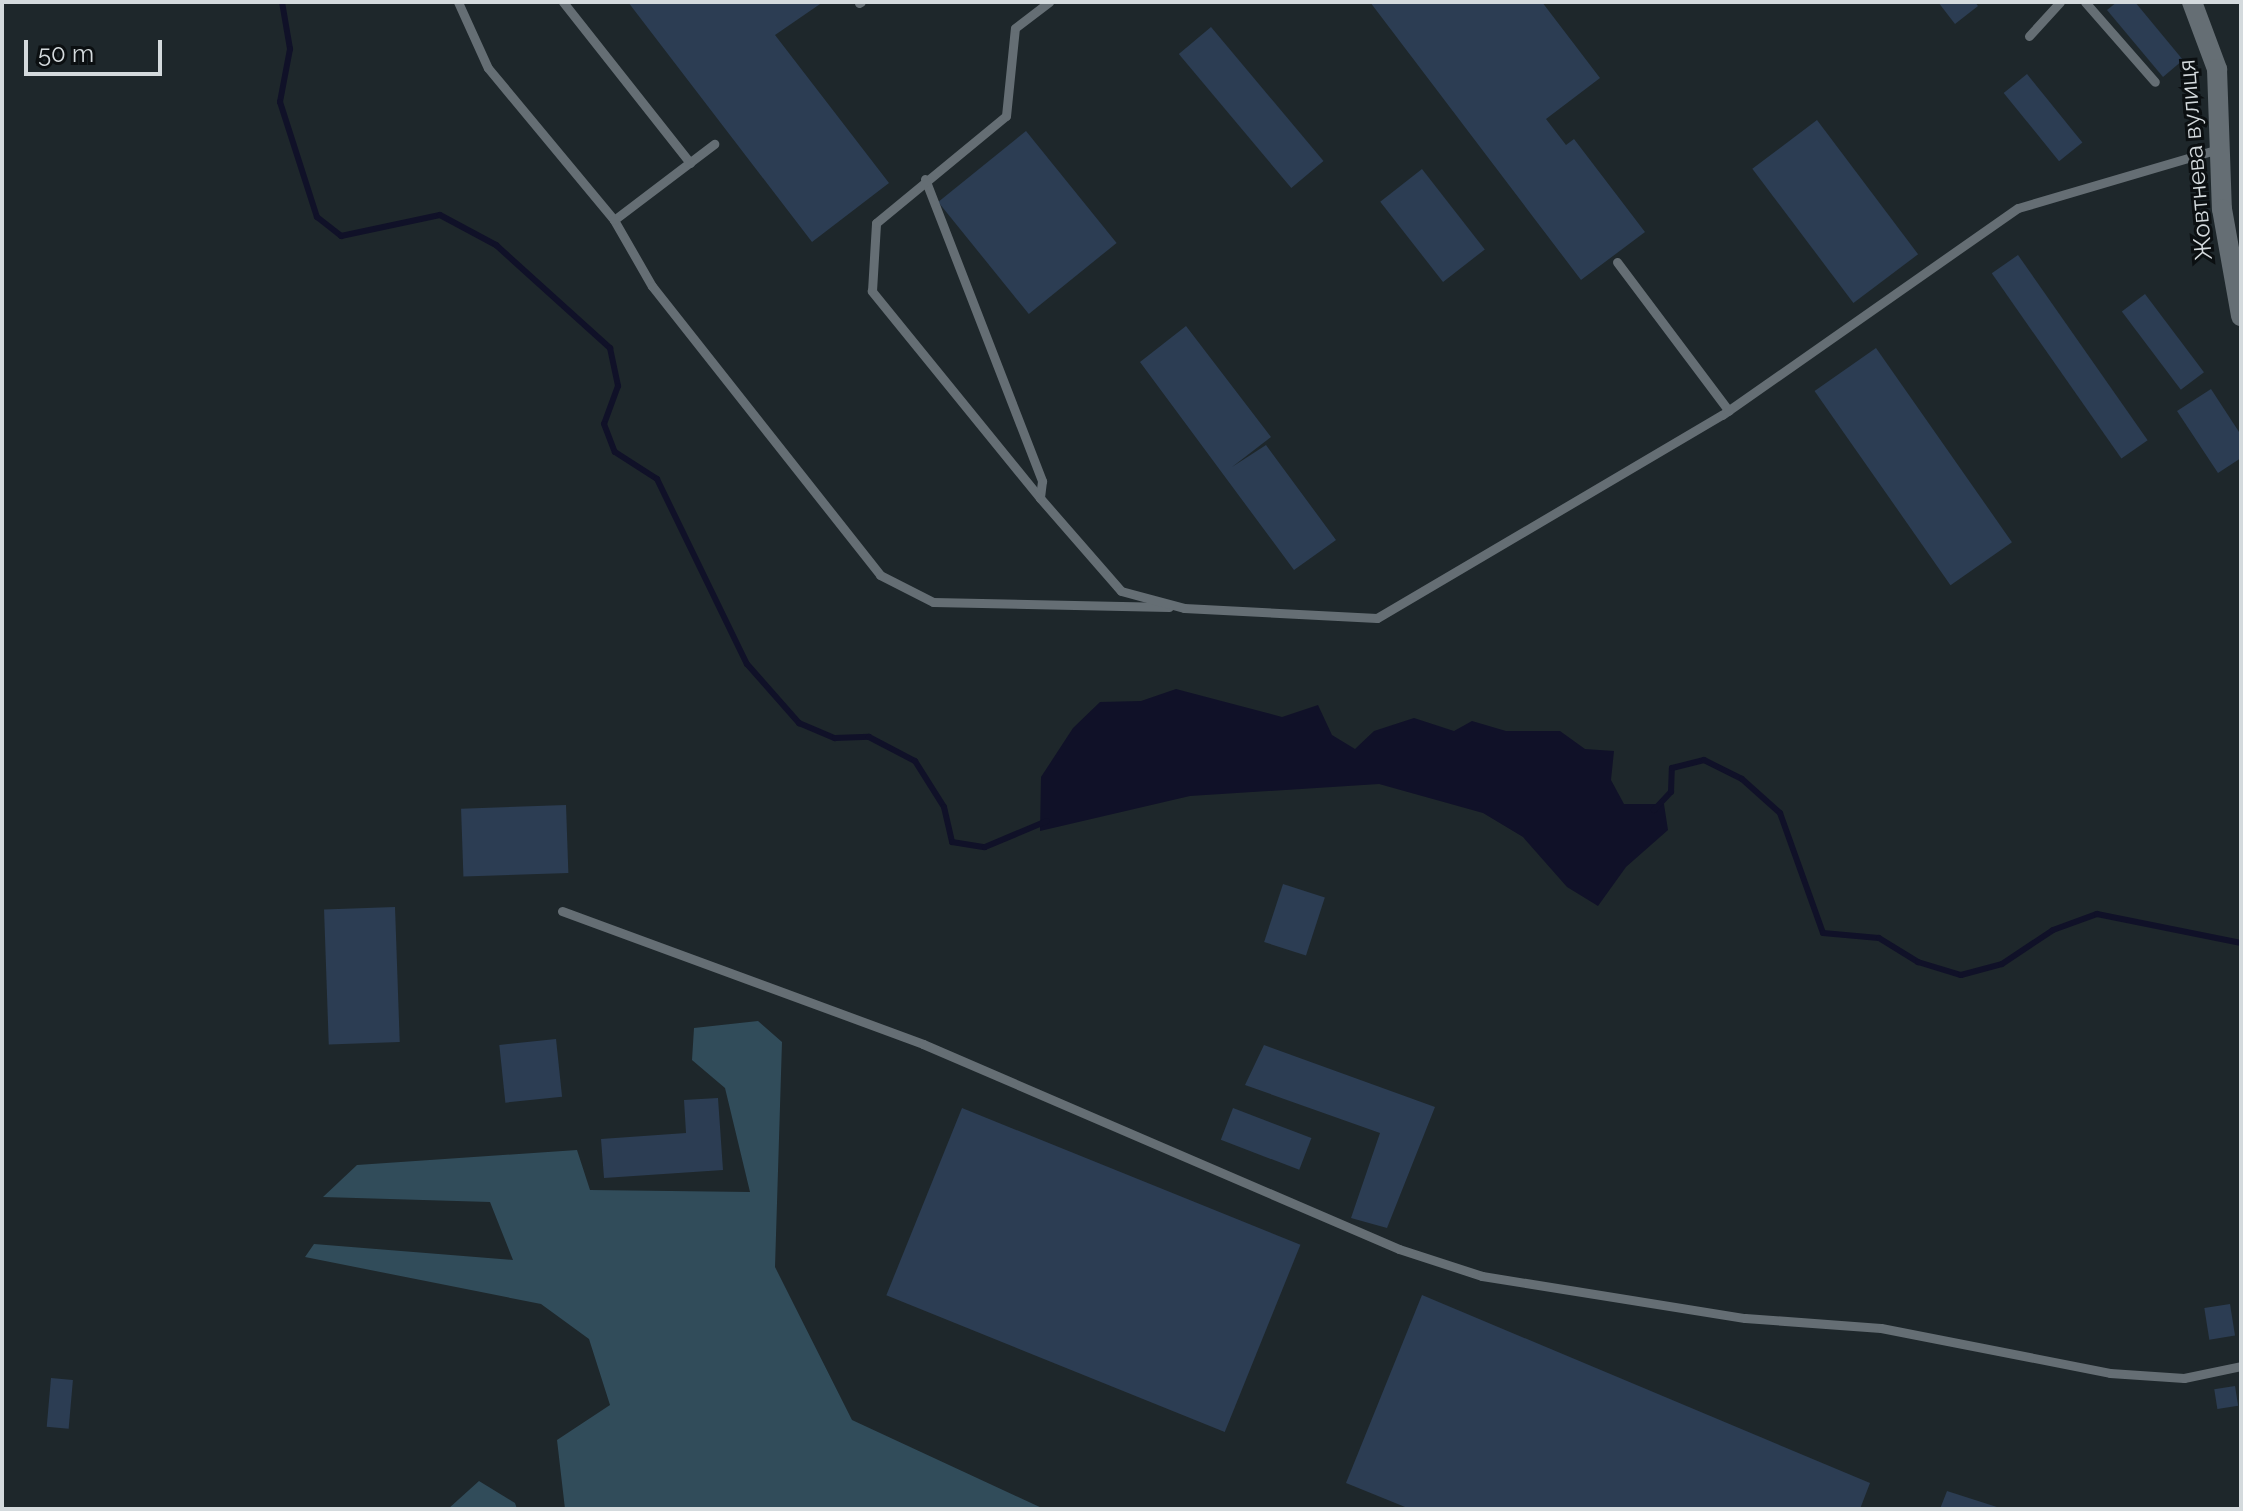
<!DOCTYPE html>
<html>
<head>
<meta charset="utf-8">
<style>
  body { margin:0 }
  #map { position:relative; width:2243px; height:1511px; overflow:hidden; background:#1e272b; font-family:Raleway,sans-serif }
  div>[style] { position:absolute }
  .green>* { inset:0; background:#314c5a }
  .water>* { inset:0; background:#101128 }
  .stream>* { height:6px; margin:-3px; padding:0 3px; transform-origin:3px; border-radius:3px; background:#101128 }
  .building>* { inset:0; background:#2c3d53; transform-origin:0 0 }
  .service>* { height:9px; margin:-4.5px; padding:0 4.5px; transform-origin:4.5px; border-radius:4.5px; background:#656e74 }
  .tertiary>* { height:20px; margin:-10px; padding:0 10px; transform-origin:10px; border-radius:10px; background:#656e74 }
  span { translate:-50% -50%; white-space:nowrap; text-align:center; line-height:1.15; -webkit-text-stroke:6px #0b0f11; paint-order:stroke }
  .street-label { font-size:24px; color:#d4dadd }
  .frame { position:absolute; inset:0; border:4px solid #d4dadd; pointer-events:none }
  .scale { position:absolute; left:24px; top:40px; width:138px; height:36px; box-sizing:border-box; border:4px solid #d4dadd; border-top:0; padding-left:10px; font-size:24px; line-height:28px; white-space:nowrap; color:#d4dadd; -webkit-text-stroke:6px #0b0f11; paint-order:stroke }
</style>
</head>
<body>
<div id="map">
  <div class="green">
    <div style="clip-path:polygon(758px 1021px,782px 1042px,775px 1267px,852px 1420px,1044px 1509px,565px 1509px,557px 1440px,610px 1405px,589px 1339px,541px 1304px,305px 1257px,314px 1244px,513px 1260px,490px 1202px,323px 1197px,357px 1165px,577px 1150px,590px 1190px,750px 1192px,725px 1088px,692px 1060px,694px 1028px)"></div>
    <div style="clip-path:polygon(479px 1481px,515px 1503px,517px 1509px,448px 1509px)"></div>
  </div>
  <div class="water">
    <div style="clip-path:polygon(1176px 689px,1282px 717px,1318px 705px,1332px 735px,1355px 749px,1374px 731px,1414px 718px,1454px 731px,1472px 721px,1506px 731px,1560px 731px,1585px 749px,1614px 751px,1611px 780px,1624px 804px,1664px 804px,1668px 830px,1626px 867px,1598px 906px,1567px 887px,1523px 837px,1483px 813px,1379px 784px,1190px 796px,1040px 831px,1041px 777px,1073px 728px,1100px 702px,1141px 701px)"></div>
  </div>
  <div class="stream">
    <div style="left:282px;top:2px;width:48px;rotate:80.3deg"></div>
    <div style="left:290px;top:49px;width:54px;rotate:100.7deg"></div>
    <div style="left:280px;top:102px;width:121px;rotate:72.2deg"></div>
    <div style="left:317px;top:217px;width:31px;rotate:38deg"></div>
    <div style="left:341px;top:236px;width:101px;rotate:-12deg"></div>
    <div style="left:440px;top:215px;width:64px;rotate:28.2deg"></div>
    <div style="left:496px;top:245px;width:154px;rotate:42.1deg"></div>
    <div style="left:610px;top:348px;width:39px;rotate:78deg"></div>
    <div style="left:618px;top:386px;width:40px;rotate:110.2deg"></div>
    <div style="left:604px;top:424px;width:30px;rotate:69deg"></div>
    <div style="left:615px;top:452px;width:50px;rotate:32.7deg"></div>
    <div style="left:657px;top:479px;width:206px;rotate:64.1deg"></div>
    <div style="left:747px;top:664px;width:79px;rotate:48.6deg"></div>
    <div style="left:799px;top:723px;width:39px;rotate:23deg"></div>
    <div style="left:835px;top:738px;width:34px;rotate:-2deg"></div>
    <div style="left:869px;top:737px;width:52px;rotate:27.6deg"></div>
    <div style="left:915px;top:761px;width:54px;rotate:57.8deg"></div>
    <div style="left:944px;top:807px;width:36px;rotate:77deg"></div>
    <div style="left:952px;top:842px;width:33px;rotate:9deg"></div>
    <div style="left:985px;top:847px;width:67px;rotate:-22.8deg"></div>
    <div style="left:1654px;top:810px;width:25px;rotate:-47deg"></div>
    <div style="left:1671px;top:792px;width:24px;rotate:-88deg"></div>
    <div style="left:1672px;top:768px;width:33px;rotate:-14deg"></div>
    <div style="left:1704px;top:760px;width:42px;rotate:26.6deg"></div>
    <div style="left:1742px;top:779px;width:51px;rotate:41.8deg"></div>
    <div style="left:1780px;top:813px;width:127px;rotate:70.3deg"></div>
    <div style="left:1823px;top:933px;width:56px;rotate:5.1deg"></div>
    <div style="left:1879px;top:938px;width:46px;rotate:31.6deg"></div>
    <div style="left:1918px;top:962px;width:45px;rotate:16.8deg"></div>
    <div style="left:1961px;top:975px;width:42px;rotate:-15deg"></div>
    <div style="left:2002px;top:964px;width:61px;rotate:-33.7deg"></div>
    <div style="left:2053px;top:930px;width:47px;rotate:-20deg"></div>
    <div style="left:2097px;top:914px;width:147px;rotate:11.4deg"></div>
  </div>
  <div class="building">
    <div style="clip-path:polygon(628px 2px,823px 2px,775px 35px,889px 183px,812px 242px)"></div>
    <div style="clip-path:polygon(1370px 2px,1542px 2px,1600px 78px,1546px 119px,1566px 145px,1574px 139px,1645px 232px,1581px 280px)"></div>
    <div style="clip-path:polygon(1938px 2px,1975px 2px,1978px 6px,1955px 24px)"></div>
    <div style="clip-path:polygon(2117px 2px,2135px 2px,2183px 60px,2163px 77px,2107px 10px)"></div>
    <div style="left:1211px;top:27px;width:175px;height:42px;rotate:50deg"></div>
    <div style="left:2027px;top:74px;width:88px;height:30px;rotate:51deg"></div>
    <div style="left:1817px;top:120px;width:168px;height:81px;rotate:53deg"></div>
    <div style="left:1026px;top:131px;width:144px;height:113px;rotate:51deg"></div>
    <div style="left:1422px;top:169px;width:102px;height:53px;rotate:52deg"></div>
    <div style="left:2018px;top:255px;width:226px;height:32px;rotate:55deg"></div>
    <div style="left:2145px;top:294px;width:98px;height:29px;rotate:53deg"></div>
    <div style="clip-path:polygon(1186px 326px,1271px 437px,1232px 467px,1266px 445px,1336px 540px,1294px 570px,1140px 362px)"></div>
    <div style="left:1876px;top:348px;width:237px;height:75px;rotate:55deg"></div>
    <div style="clip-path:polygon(2211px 389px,2241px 435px,2241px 458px,2218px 473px,2177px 411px)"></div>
    <div style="left:566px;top:805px;width:68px;height:105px;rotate:88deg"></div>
    <div style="left:1283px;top:884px;width:44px;height:61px;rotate:18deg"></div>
    <div style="left:395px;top:907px;width:135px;height:71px;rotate:88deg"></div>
    <div style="left:556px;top:1039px;width:58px;height:57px;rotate:84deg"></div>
    <div style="clip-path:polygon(1264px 1045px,1435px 1107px,1387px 1228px,1351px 1218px,1380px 1133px,1245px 1085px)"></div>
    <div style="clip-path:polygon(718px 1098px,723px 1170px,604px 1178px,601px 1139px,686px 1133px,684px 1100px)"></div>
    <div style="left:962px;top:1108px;width:365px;height:202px;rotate:22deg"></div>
    <div style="left:1233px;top:1108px;width:84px;height:34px;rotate:21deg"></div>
    <div style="clip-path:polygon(1422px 1295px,1870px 1483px,1860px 1509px,1410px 1509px,1346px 1483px)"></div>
    <div style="left:2230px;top:1304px;width:32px;height:26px;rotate:81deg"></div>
    <div style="left:51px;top:1378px;width:22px;height:49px;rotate:5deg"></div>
    <div style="left:2235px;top:1386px;width:20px;height:21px;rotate:81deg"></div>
    <div style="clip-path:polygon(1947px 1491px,2000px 1508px,1999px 1509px,1940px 1509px)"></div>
  </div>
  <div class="service">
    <div style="left:458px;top:2px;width:72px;rotate:65.6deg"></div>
    <div style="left:488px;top:68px;width:197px;rotate:50.3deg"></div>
    <div style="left:614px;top:220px;width:76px;rotate:60.1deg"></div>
    <div style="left:652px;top:286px;width:368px;rotate:51.7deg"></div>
    <div style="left:880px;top:575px;width:59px;rotate:27deg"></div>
    <div style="left:933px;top:602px;width:236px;rotate:1.2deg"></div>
    <div style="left:563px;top:2px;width:205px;rotate:51.7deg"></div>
    <div style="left:2085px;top:2px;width:106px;rotate:48.8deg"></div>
    <div style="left:859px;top:3px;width:2px;rotate:-27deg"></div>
    <div style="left:2029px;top:36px;width:46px;rotate:-47.6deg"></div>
    <div style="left:925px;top:179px;width:324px;rotate:68.8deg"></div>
    <div style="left:1042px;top:481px;width:17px;rotate:97deg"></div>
    <div style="left:1040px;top:498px;width:123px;rotate:48.9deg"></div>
    <div style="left:1121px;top:591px;width:65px;rotate:15.1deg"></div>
    <div style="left:1184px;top:608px;width:193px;rotate:3deg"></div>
    <div style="left:1377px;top:618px;width:400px;rotate:-30.5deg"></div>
    <div style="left:1722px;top:415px;width:361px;rotate:-35deg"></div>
    <div style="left:2018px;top:208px;width:209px;rotate:-16.4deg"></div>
    <div style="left:614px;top:220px;width:126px;rotate:-37.2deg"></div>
    <div style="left:1617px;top:262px;width:186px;rotate:53.1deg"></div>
    <div style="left:1040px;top:498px;width:267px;rotate:-129.1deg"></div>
    <div style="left:872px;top:291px;width:68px;rotate:-86.6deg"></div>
    <div style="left:876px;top:223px;width:168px;rotate:-39.5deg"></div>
    <div style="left:1006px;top:116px;width:88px;rotate:-84.2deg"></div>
    <div style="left:1015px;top:28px;width:43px;rotate:-37.4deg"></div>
    <div style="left:562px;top:911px;width:385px;rotate:20.2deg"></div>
    <div style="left:923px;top:1044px;width:518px;rotate:23.3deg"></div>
    <div style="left:1399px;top:1249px;width:87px;rotate:18deg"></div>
    <div style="left:1482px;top:1276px;width:266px;rotate:9.1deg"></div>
    <div style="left:1745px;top:1318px;width:136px;rotate:4.2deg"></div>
    <div style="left:1881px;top:1328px;width:233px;rotate:11.1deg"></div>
    <div style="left:2110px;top:1373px;width:74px;rotate:3.9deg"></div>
    <div style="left:2184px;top:1378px;width:58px;rotate:-11.9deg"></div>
  </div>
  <div class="tertiary">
    <div style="left:2192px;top:2px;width:72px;rotate:69.5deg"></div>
    <div style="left:2217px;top:69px;width:140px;rotate:88deg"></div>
    <div style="left:2222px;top:209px;width:109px;rotate:79.9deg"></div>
  </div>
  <div class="street-label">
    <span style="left:2195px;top:160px;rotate:-95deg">Жовтнева вулиця</span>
  </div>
  <div class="frame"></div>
  <div class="scale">50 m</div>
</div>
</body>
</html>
